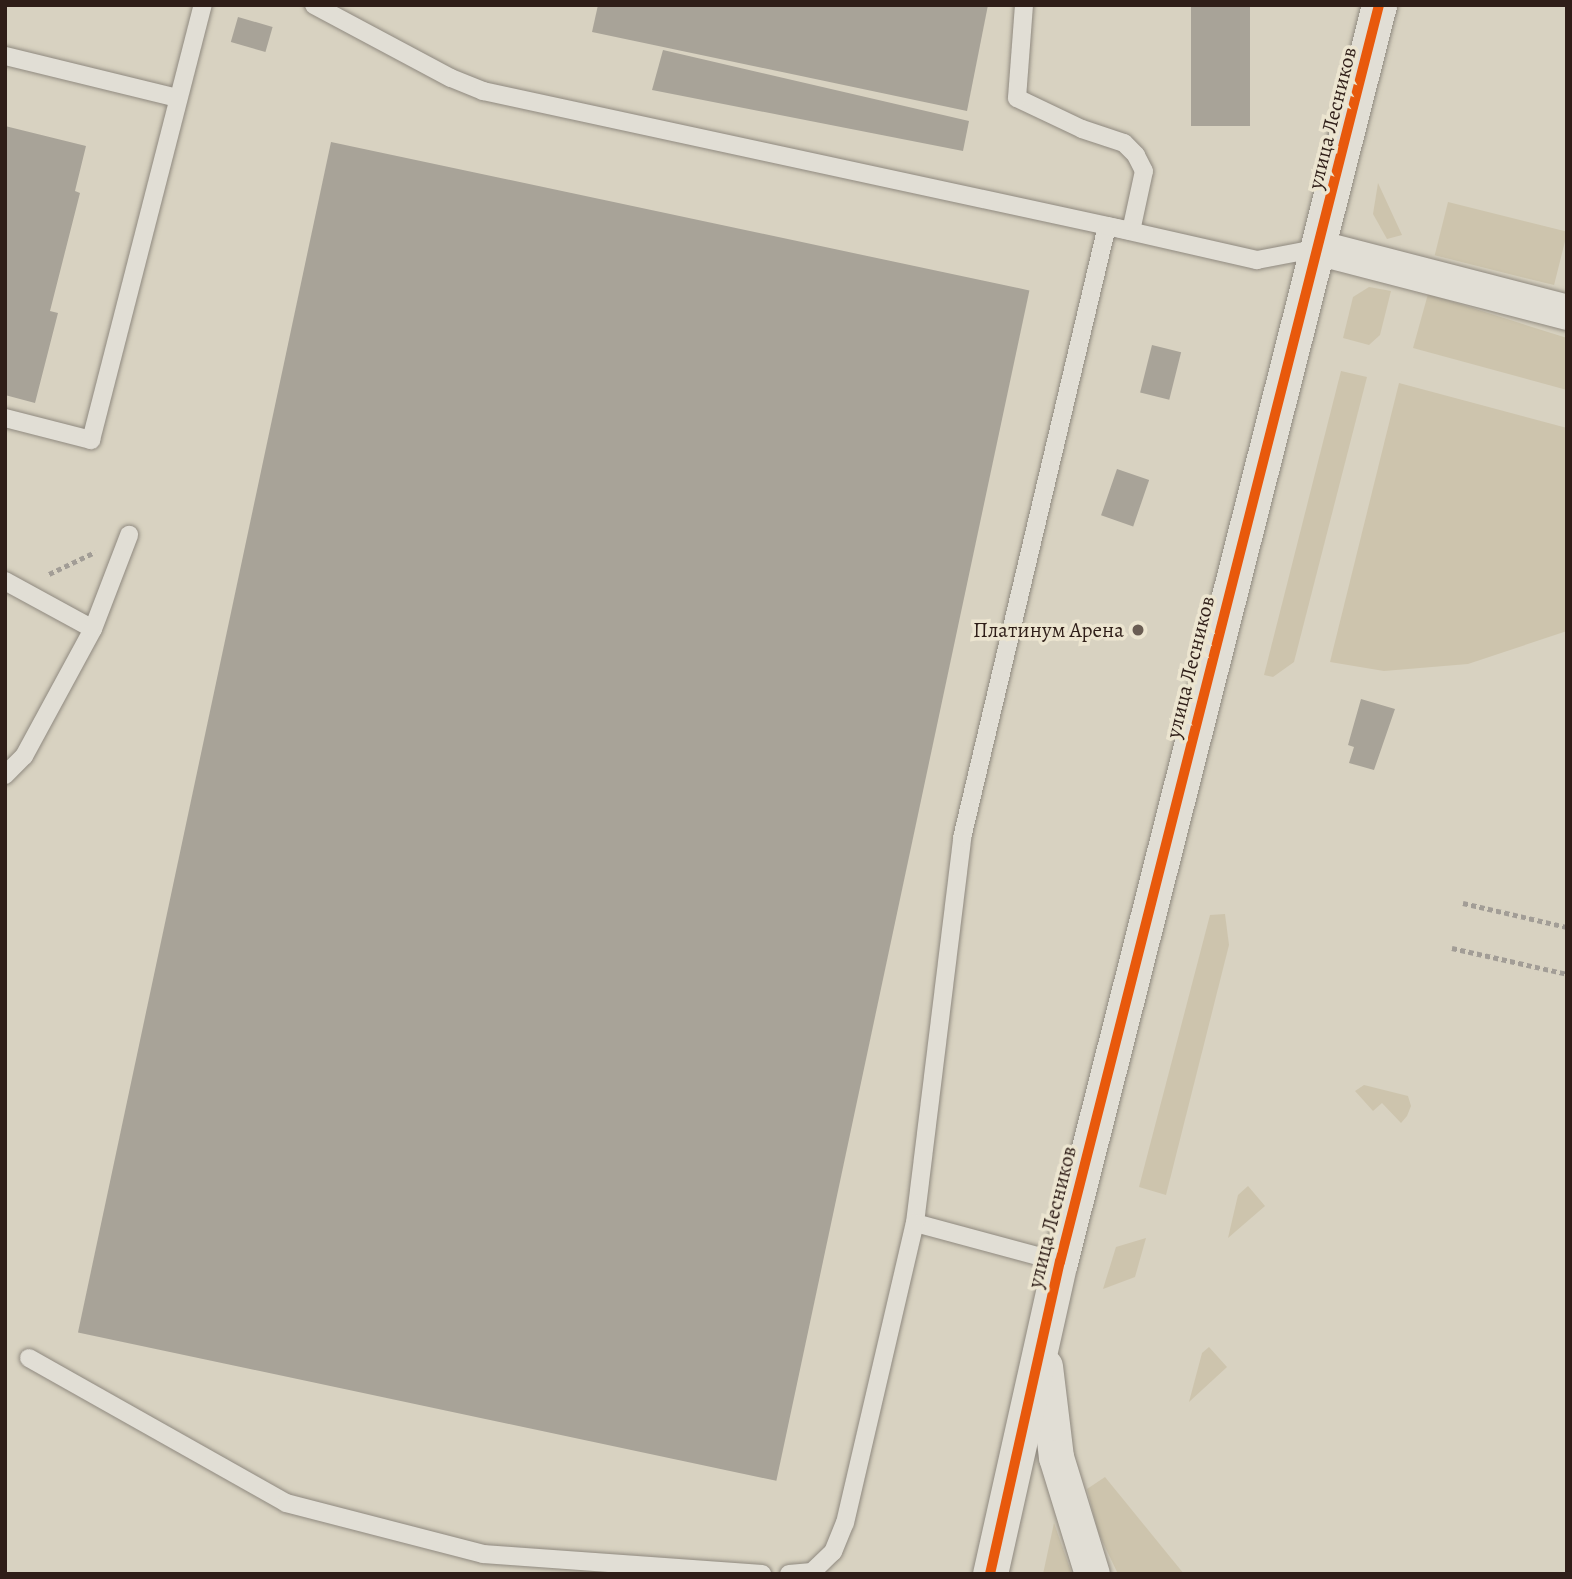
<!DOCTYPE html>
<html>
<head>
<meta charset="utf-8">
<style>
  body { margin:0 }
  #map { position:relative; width:1572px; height:1579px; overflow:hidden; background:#d8d2c1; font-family:Alegreya,serif }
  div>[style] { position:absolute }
  .green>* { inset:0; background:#cdc4ad; transform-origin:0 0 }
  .building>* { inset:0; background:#a8a398; transform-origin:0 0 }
  .path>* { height:4.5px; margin-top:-2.25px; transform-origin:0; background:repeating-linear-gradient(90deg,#a29d96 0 5px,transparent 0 8.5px) }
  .roads { filter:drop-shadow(0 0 2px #8f897f) drop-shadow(0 0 2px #8f897f) }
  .service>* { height:18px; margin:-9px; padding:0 9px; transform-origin:9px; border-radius:9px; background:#e1ded5 }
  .minor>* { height:35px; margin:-17.5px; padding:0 17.5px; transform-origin:17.5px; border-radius:17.5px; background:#e1ded5 }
  .cycleway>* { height:10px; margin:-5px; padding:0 5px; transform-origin:5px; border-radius:5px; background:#e8590c }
  .dots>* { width:19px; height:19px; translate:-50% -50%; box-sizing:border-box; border:4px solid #ece5d0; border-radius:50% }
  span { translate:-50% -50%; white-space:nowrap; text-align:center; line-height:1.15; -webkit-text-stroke:7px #ece5d0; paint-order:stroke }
  .street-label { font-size:21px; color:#2f1e18 }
  .poi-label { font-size:21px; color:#2f1e18 }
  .right { translate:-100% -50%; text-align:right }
  .frame { position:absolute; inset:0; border:7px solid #2f1e18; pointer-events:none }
</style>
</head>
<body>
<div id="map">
  <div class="green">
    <div style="clip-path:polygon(1378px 183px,1402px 235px,1387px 239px,1373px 214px)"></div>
    <div style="left:1448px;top:202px;width:123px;height:55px;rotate:14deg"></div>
    <div style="clip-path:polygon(1369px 287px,1391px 291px,1380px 335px,1369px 345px,1343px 338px,1353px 297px)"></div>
    <div style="clip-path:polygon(1428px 294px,1567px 338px,1567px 390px,1413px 348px)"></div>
    <div style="clip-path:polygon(1341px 371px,1367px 377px,1294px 662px,1273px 677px,1264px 675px)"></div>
    <div style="clip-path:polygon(1399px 383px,1567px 428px,1567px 631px,1468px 664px,1384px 671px,1330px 662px)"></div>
    <div style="clip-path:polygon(1225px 914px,1229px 945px,1166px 1195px,1139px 1187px,1210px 915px)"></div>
    <div style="clip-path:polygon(1364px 1085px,1408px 1096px,1411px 1106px,1407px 1116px,1401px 1123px,1382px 1103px,1373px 1111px,1355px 1091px)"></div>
    <div style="clip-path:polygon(1248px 1186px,1265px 1206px,1228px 1238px,1238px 1195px)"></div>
    <div style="clip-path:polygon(1146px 1238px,1135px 1277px,1103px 1289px,1116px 1247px)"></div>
    <div style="clip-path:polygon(1209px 1347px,1227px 1367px,1189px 1402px,1202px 1353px)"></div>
    <div style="clip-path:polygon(1105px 1477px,1184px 1574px,1118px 1574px,1098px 1532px,1087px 1489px)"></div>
    <div style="clip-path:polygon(1054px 1523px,1072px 1574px,1043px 1574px)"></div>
  </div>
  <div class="building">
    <div style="clip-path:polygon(598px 5px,988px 5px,967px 111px,592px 32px)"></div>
    <div style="left:1191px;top:5px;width:59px;height:121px"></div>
    <div style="left:238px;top:17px;width:36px;height:26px;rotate:16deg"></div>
    <div style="clip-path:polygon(663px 50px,969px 121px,963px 151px,652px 90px)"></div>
    <div style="clip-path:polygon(5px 126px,86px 146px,75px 191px,80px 193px,50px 311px,58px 313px,35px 403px,5px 395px)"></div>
    <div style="left:331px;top:142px;width:714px;height:1217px;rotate:12deg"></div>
    <div style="left:1152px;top:345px;width:30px;height:49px;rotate:14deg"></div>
    <div style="left:1117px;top:469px;width:34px;height:49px;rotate:19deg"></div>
    <div style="clip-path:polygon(1361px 699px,1395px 709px,1374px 770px,1349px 763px,1354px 747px,1348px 745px)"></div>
  </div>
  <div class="path">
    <div style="left:49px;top:574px;width:51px;rotate:-25.6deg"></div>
    <div style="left:1463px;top:903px;width:107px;rotate:13deg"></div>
    <div style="left:1452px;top:948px;width:118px;rotate:12.7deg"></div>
  </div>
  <div class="roads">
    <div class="service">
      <div style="left:314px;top:5px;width:155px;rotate:28.1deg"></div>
      <div style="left:451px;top:78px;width:35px;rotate:22deg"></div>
      <div style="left:483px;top:91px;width:663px;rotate:12.19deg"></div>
      <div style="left:1131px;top:231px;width:61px;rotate:-77.8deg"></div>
      <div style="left:1144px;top:171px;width:18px;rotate:-117deg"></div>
      <div style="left:1136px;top:155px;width:17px;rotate:-135deg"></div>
      <div style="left:1124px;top:143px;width:44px;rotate:-161.6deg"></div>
      <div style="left:1082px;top:129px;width:72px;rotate:-154.5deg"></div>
      <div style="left:1017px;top:98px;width:93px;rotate:-85.7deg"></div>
      <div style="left:5px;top:56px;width:177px;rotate:13.7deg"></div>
      <div style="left:5px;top:418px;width:89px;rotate:14.3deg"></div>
      <div style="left:91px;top:440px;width:449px;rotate:-75.6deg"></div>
      <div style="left:5px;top:581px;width:100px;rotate:28.6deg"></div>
      <div style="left:93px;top:629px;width:145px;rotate:118.5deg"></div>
      <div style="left:24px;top:756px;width:27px;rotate:135deg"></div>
      <div style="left:93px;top:629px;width:101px;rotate:-69deg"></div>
      <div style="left:1060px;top:1262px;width:150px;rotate:-164.9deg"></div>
      <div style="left:915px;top:1223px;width:388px;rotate:-83deg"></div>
      <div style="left:962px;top:838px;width:629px;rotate:-76.67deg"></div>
      <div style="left:1107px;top:226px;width:154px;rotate:12.8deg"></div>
      <div style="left:1257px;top:260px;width:64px;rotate:-10.8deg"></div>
      <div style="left:29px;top:1358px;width:295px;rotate:29.4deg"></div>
      <div style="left:286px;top:1503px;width:203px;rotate:14.5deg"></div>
      <div style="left:483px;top:1554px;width:280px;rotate:4.1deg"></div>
      <div style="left:789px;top:1574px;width:23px;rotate:-5deg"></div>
      <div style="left:812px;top:1572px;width:29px;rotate:-44deg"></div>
      <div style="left:833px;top:1552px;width:31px;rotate:-68deg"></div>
      <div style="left:845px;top:1523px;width:308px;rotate:-76.9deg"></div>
    </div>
    <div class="minor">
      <div style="left:1320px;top:248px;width:255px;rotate:14.5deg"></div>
      <div style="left:1045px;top:1366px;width:92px;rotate:83.1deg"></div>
      <div style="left:1056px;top:1457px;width:122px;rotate:72.9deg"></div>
      <div style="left:990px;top:1574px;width:320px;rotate:-77.4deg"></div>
      <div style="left:1060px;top:1262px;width:1297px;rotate:-75.76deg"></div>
    </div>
  </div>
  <div class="cycleway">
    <div style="left:990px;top:1574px;width:320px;rotate:-77.4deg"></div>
    <div style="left:1060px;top:1262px;width:1297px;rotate:-75.76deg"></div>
  </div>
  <div class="dots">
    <div style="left:1138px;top:630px;background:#6a5d53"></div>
  </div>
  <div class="street-label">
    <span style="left:1332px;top:118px;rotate:-76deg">улица Лесников</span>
    <span style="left:1190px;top:667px;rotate:-76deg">улица Лесников</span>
    <span style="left:1052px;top:1217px;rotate:-76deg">улица Лесников</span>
  </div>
  <div class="poi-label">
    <span class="right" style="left:1124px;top:630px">Платинум Арена</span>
  </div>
  <div class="frame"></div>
</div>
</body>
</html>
